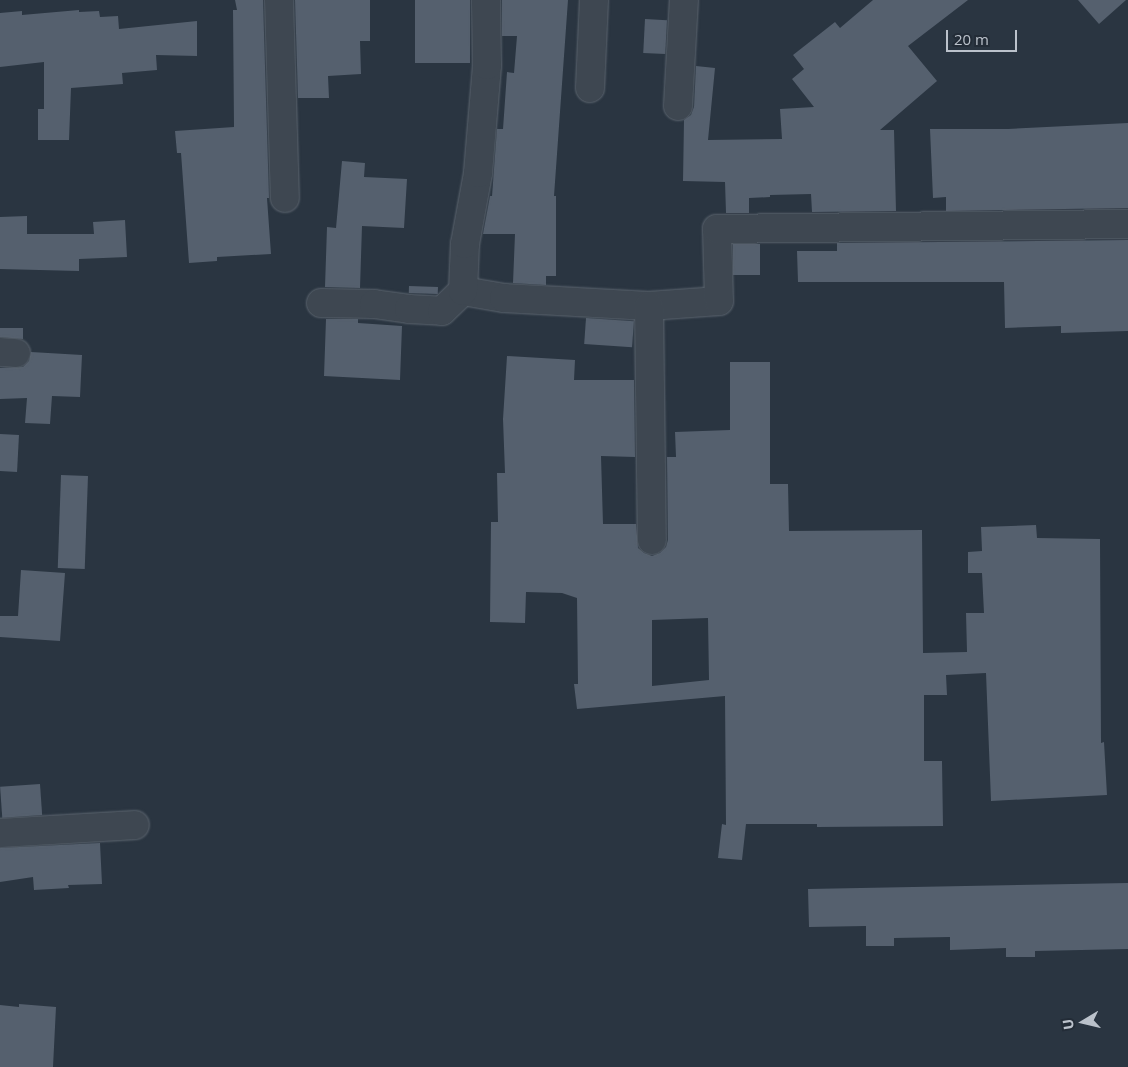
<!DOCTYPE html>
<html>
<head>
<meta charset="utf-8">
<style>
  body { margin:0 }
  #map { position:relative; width:1128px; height:1067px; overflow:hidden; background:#2a3541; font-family:"Open Sans",sans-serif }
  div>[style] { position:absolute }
  .building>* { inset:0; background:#55606e; transform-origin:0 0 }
  .roads { filter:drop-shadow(0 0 1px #5c656f) drop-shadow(0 0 1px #5c656f) }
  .minor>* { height:28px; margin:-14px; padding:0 14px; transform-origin:14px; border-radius:14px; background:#3e4751 }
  span { translate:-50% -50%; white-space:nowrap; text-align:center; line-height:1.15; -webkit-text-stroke:4.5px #232c37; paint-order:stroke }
  .north { position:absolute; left:1058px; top:997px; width:50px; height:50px; -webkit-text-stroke:4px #232c37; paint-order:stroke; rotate:261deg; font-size:14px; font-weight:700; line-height:20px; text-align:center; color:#bbc2cb }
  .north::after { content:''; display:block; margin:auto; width:18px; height:22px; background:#bbc2cb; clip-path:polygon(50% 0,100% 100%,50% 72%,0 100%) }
  .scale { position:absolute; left:946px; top:30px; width:71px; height:22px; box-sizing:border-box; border:2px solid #bbc2cb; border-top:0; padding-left:6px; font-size:15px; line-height:18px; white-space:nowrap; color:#bbc2cb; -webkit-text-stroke:4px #232c37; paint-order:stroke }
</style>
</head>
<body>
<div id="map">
  <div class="building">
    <div style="clip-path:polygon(235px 0,263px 0,269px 198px,267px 198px,271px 254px,217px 257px,217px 261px,189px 263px,181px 153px,177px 153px,175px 131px,234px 127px,233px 10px,237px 10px)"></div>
    <div style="clip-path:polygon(295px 0,370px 0,370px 41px,360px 41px,361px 74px,328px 76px,329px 98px,298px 98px)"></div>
    <div style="left:415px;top:0;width:55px;height:63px"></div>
    <div style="clip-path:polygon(502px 0,568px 0,554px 196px,556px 196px,556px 276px,546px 276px,546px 285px,513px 283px,515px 234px,483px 234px,490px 196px,492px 196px,497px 129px,503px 129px,507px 72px,514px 73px,517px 36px,502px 36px)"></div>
    <div style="clip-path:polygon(873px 0,968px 0,908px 46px,937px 81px,880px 130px,894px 130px,896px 211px,812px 212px,811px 194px,770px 195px,770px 197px,749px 198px,749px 213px,726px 213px,725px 182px,683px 181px,684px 120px,691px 115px,694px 107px,696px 66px,715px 68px,708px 140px,782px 139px,780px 109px,814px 107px,792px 79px,804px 69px,793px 55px,835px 22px,840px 28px)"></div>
    <div style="clip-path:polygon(1078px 0,1126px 0,1099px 24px)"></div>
    <div style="clip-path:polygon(79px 10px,79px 12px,99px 11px,100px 17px,118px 16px,119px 29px,197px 21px,197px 56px,156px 55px,157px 70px,122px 73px,123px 84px,71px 88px,69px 140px,38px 140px,38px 109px,44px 109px,44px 62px,0 67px,0 13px,22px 11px,22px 15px)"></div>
    <div style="left:645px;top:19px;width:22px;height:34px;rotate:3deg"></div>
    <div style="clip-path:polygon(1128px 123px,1128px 208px,946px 211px,946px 197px,933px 198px,930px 129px,1008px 129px)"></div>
    <div style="clip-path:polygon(342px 161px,365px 163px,364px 177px,407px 179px,404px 228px,362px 226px,360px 288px,325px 287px,327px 227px,336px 228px)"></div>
    <div style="clip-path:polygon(27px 216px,27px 234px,94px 234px,93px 222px,125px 220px,127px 257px,79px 259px,79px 271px,0 269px,0 217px)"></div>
    <div style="clip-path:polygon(1128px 240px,1128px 331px,1061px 333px,1061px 326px,1005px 328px,1004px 282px,798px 282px,797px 251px,837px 251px,837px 243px)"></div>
    <div style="left:733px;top:244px;width:27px;height:31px"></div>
    <div style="left:409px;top:286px;width:29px;height:7px;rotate:2deg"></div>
    <div style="left:586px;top:318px;width:48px;height:26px;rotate:4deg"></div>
    <div style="clip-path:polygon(326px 319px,358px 319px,358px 323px,402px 326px,400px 380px,324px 376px)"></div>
    <div style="clip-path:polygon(0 328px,23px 328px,23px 339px,0 337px)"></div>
    <div style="clip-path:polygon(31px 352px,82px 355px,80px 397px,52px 396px,50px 424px,25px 423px,27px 398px,0 399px,0 368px,23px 367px,29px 361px)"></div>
    <div style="clip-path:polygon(evenodd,507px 356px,575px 360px,574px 380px,634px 380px,635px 457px,601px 456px,603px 524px,636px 524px,638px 548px,644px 553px,652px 556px,660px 553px,666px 547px,668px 540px,667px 457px,676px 457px,675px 432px,730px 430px,730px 362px,770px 362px,770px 484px,788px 484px,789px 531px,922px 530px,923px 653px,967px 652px,966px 613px,984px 613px,982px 573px,968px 573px,968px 552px,982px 551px,981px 527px,1036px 525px,1037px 538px,1100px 539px,1101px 743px,1104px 742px,1107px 795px,991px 801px,986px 673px,946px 675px,947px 695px,924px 695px,924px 761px,942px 761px,943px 826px,817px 827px,817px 824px,746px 824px,742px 860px,718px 858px,722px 824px,726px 825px,725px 696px,577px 709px,574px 684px,578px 684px,577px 598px,562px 593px,526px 592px,525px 623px,490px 622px,491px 522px,498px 522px,497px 473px,505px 473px,503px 419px,507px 356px,708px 618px,709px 680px,652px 686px,652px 620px,708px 618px)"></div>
    <div style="left:0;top:434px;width:19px;height:37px;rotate:3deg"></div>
    <div style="left:61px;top:475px;width:27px;height:93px;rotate:2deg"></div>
    <div style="clip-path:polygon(21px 570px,65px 573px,60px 641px,0 637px,0 616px,18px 616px)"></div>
    <div style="left:40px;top:784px;width:31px;height:40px;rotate:86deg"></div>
    <div style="clip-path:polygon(100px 843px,102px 884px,68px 885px,69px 888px,34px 890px,33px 877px,0 882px,0 848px)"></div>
    <div style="clip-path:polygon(1128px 883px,1128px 949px,1035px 951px,1035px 957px,1006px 957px,1006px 948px,950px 950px,950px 937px,894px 938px,894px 946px,866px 946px,866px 926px,809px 927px,808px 889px)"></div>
    <div style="clip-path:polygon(19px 1004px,56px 1007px,53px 1067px,0 1067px,0 1005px,19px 1007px)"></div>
  </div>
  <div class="roads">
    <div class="minor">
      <div style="left:279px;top:0;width:198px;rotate:88.3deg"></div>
      <div style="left:590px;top:88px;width:88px;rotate:-87.4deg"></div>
      <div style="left:678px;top:106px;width:106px;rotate:-86.8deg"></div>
      <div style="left:463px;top:291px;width:42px;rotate:9.7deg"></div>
      <div style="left:504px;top:298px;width:145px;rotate:3.2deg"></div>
      <div style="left:649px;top:306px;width:70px;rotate:-4.1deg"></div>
      <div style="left:719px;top:301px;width:72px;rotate:-91.6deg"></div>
      <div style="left:717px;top:229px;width:411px;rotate:-0.7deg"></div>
      <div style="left:321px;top:303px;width:53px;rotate:1.1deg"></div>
      <div style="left:374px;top:304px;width:35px;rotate:8deg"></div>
      <div style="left:409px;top:309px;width:33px;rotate:3deg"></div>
      <div style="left:442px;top:311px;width:29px;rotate:-44deg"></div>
      <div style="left:463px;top:291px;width:47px;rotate:-87.6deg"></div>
      <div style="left:465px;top:244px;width:72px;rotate:-79.6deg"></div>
      <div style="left:478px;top:173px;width:108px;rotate:-85.2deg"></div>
      <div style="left:487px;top:65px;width:65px;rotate:-90.9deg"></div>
      <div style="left:649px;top:306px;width:234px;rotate:89.3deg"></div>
      <div style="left:0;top:352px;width:16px;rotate:4deg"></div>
      <div style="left:0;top:833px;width:135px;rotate:-3.4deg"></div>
    </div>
  </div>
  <div class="north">U</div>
  <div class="scale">20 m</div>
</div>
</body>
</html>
